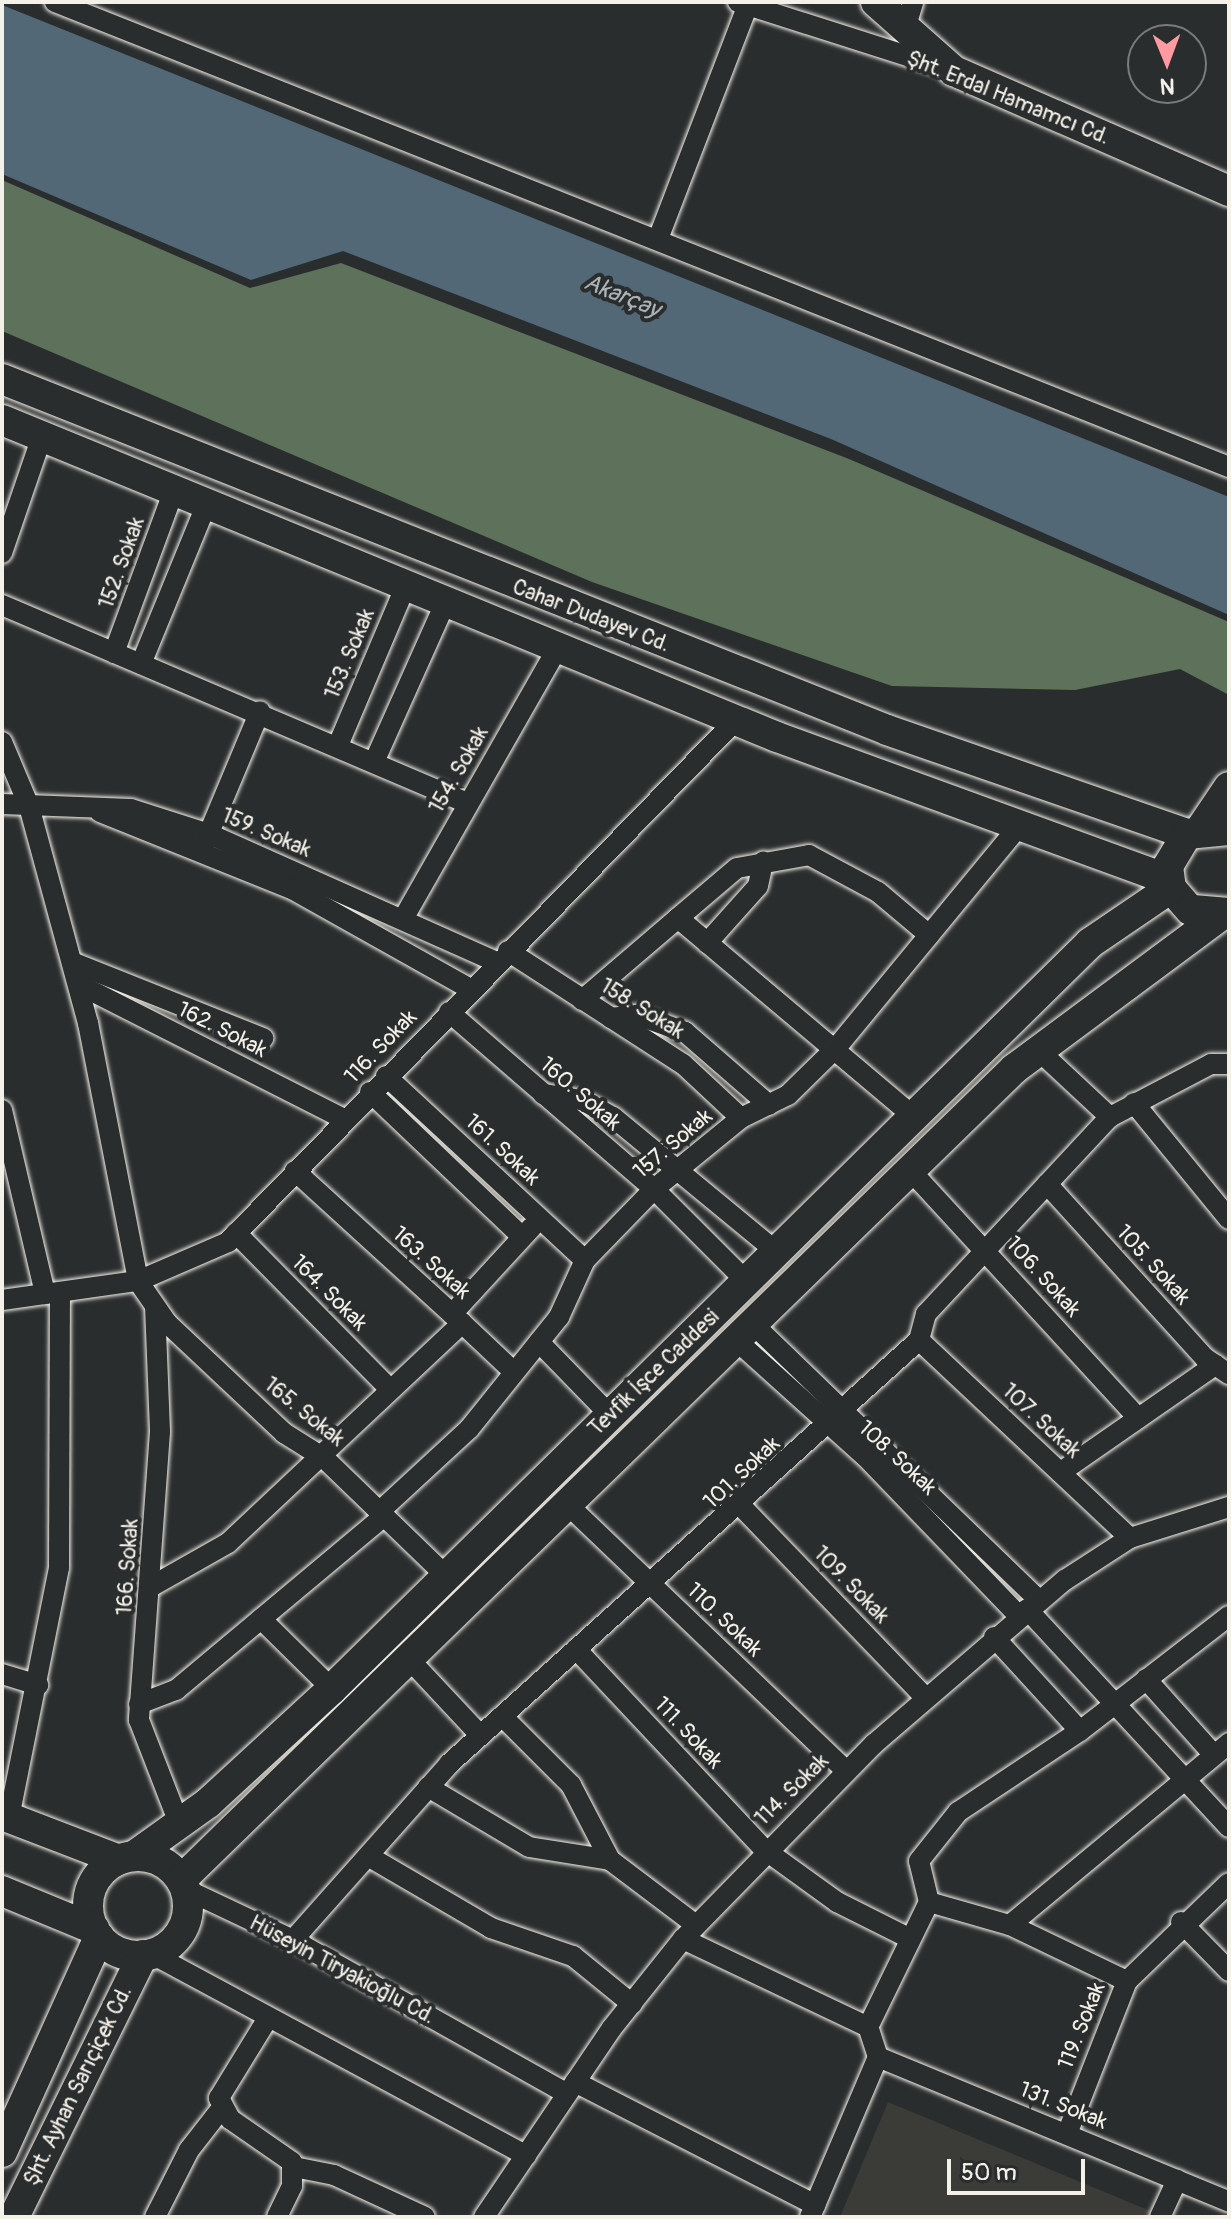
<!DOCTYPE html>
<html>
<head>
<meta charset="utf-8">
<style>
  body { margin:0 }
  #map { position:relative; width:1231px; height:2219px; overflow:hidden; background:#2a2d2e; font-family:Pangolin,sans-serif }
  div>[style] { position:absolute }
  .built>* { inset:0; background:#3b3b37 }
  .green>* { inset:0; background:#5e715a }
  .water>* { inset:0; background:#536877 }
  .roads { filter:drop-shadow(0 0 2px #f4f1e8) drop-shadow(0 0 2px #f4f1e8) }
  .street>* { height:20px; margin:-10px; padding:0 10px; transform-origin:10px; border-radius:10px; background:#2a2d2e }
  .secondary>* { height:30px; margin:-15px; padding:0 15px; transform-origin:15px; border-radius:15px; background:#2a2d2e }
  .secondary>.ring { margin:-15px; padding:0; box-sizing:content-box; background:none; border:30px solid #2a2d2e; border-radius:50% }
  span { translate:-50% -50%; white-space:nowrap; text-align:center; line-height:1.15; -webkit-text-stroke:8px #2a2d2e; paint-order:stroke }
  .street-label { font-size:22px; color:#f4f1e8 }
  .water-label { font-size:24px; color:#acb3b5; font-style:italic }
  .frame { position:absolute; inset:0; border:4px solid #f4f1e8; pointer-events:none }
  .north { position:absolute; left:1127px; top:24px; width:80px; height:80px; box-sizing:border-box; background:#2a2d2e; border:2px solid #7b7b78; border-radius:50%; rotate:179deg; font-size:22px; font-weight:700; line-height:32px; text-align:center; color:#f4f1e8 }
  .north::after { content:''; display:block; margin:auto; width:28px; height:36px; background:#ff9aa2; clip-path:polygon(50% 0,100% 100%,50% 72%,0 100%) }
  .scale { position:absolute; left:947px; top:2159px; width:138px; height:36px; box-sizing:border-box; border:4px solid #f4f1e8; border-top:0; padding-left:10px; font-size:24px; line-height:28px; white-space:nowrap; color:#f4f1e8; -webkit-text-stroke:6px #2a2d2e; paint-order:stroke }
</style>
</head>
<body>
<div id="map">
  <div class="built">
    <div style="clip-path:polygon(888px 2102px,1153px 2212px,1152px 2217px,840px 2217px)"></div>
  </div>
  <div class="green">
    <div style="clip-path:polygon(2px 180px,250px 288px,341px 263px,849px 459px,1229px 622px,1229px 695px,1180px 669px,1075px 690px,892px 686px,592px 582px,2px 331px)"></div>
  </div>
  <div class="water">
    <div style="clip-path:polygon(2px 5px,1229px 497px,1229px 615px,831px 439px,343px 251px,251px 280px,2px 174px)"></div>
  </div>
  <div class="roads">
    <div class="street">
      <div style="left:55px;top:2px;width:1263px;rotate:21.61deg"></div>
      <div style="left:738px;top:2px;width:214px;rotate:17.7deg"></div>
      <div style="left:905px;top:29px;width:28px;rotate:-73deg"></div>
      <div style="left:658px;top:239px;width:254px;rotate:-69deg"></div>
      <div style="left:2px;top:553px;width:124px;rotate:-71.1deg"></div>
      <div style="left:2px;top:605px;width:505px;rotate:23.06deg"></div>
      <div style="left:114px;top:653px;width:174px;rotate:-69.8deg"></div>
      <div style="left:141px;top:664px;width:174px;rotate:-67.7deg"></div>
      <div style="left:2px;top:742px;width:69px;rotate:67.1deg"></div>
      <div style="left:29px;top:806px;width:225px;rotate:74.8deg"></div>
      <div style="left:88px;top:1023px;width:263px;rotate:79deg"></div>
      <div style="left:138px;top:1281px;width:51px;rotate:55.4deg"></div>
      <div style="left:167px;top:1323px;width:161px;rotate:43.2deg"></div>
      <div style="left:284px;top:1433px;width:47px;rotate:32deg"></div>
      <div style="left:324px;top:1458px;width:170px;rotate:44deg"></div>
      <div style="left:339px;top:743px;width:172px;rotate:-67deg"></div>
      <div style="left:375px;top:760px;width:174px;rotate:-65.9deg"></div>
      <div style="left:2px;top:804px;width:129px;rotate:2.2deg"></div>
      <div style="left:131px;top:809px;width:82px;rotate:17.8deg"></div>
      <div style="left:209px;top:834px;width:315px;rotate:24deg"></div>
      <div style="left:100px;top:812px;width:207px;rotate:21.9deg"></div>
      <div style="left:292px;top:889px;width:204px;rotate:29.3deg"></div>
      <div style="left:204px;top:845px;width:145px;rotate:-67.3deg"></div>
      <div style="left:678px;top:918px;width:77px;rotate:-40.3deg"></div>
      <div style="left:737px;top:868px;width:73px;rotate:-10.2deg"></div>
      <div style="left:809px;top:855px;width:78px;rotate:28.2deg"></div>
      <div style="left:878px;top:892px;width:67px;rotate:40.1deg"></div>
      <div style="left:403px;top:919px;width:313px;rotate:-60.3deg"></div>
      <div style="left:707px;top:943px;width:76px;rotate:-48.2deg"></div>
      <div style="left:758px;top:886px;width:25px;rotate:-78deg"></div>
      <div style="left:508px;top:951px;width:208px;rotate:32.9deg"></div>
      <div style="left:683px;top:1064px;width:79px;rotate:43deg"></div>
      <div style="left:72px;top:962px;width:206px;rotate:21.7deg"></div>
      <div style="left:78px;top:984px;width:298px;rotate:26.9deg"></div>
      <div style="left:582px;top:1000px;width:126px;rotate:-40.5deg"></div>
      <div style="left:678px;top:918px;width:309px;rotate:40.1deg"></div>
      <div style="left:449px;top:1012px;width:271px;rotate:40.8deg"></div>
      <div style="left:654px;top:1189px;width:132px;rotate:45deg"></div>
      <div style="left:611px;top:1018px;width:26px;rotate:-7deg"></div>
      <div style="left:637px;top:1015px;width:51px;rotate:19.5deg"></div>
      <div style="left:685px;top:1032px;width:111px;rotate:41deg"></div>
      <div style="left:1037px;top:1049px;width:100px;rotate:43deg"></div>
      <div style="left:386px;top:1076px;width:271px;rotate:42.8deg"></div>
      <div style="left:370px;top:1092px;width:210px;rotate:43.6deg"></div>
      <div style="left:543px;top:1094px;width:39px;rotate:9deg"></div>
      <div style="left:582px;top:1100px;width:35px;rotate:29deg"></div>
      <div style="left:613px;top:1117px;width:212px;rotate:39.5deg"></div>
      <div style="left:1134px;top:1103px;width:150px;rotate:50.7deg"></div>
      <div style="left:2px;top:1110px;width:189px;rotate:76.8deg"></div>
      <div style="left:910px;top:1170px;width:337px;rotate:47.4deg"></div>
      <div style="left:1047px;top:1184px;width:235px;rotate:47.8deg"></div>
      <div style="left:1205px;top:1358px;width:29px;rotate:34deg"></div>
      <div style="left:236px;top:1233px;width:216px;rotate:45.4deg"></div>
      <div style="left:2px;top:1300px;width:137px;rotate:-8deg"></div>
      <div style="left:138px;top:1281px;width:98px;rotate:-23.4deg"></div>
      <div style="left:228px;top:1242px;width:728px;rotate:-45.78deg"></div>
      <div style="left:155px;top:1306px;width:126px;rotate:87.7deg"></div>
      <div style="left:160px;top:1432px;width:289px;rotate:94.2deg"></div>
      <div style="left:139px;top:1720px;width:110px;rotate:68.8deg"></div>
      <div style="left:452px;top:1314px;width:118px;rotate:-47.4deg"></div>
      <div style="left:462px;top:1323px;width:71px;rotate:43.3deg"></div>
      <div style="left:755px;top:1326px;width:395px;rotate:44deg"></div>
      <div style="left:919px;top:1340px;width:289px;rotate:43.2deg"></div>
      <div style="left:737px;top:1341px;width:173px;rotate:42deg"></div>
      <div style="left:866px;top:1457px;width:221px;rotate:46.1deg"></div>
      <div style="left:539px;top:1342px;width:102px;rotate:45.8deg"></div>
      <div style="left:1061px;top:1472px;width:188px;rotate:-34.8deg"></div>
      <div style="left:567px;top:1504px;width:386px;rotate:43.7deg"></div>
      <div style="left:742px;top:1507px;width:264px;rotate:46.1deg"></div>
      <div style="left:379px;top:1512px;width:122px;rotate:-42.7deg"></div>
      <div style="left:469px;top:1429px;width:144px;rotate:-51.2deg"></div>
      <div style="left:559px;top:1317px;width:63px;rotate:-65.5deg"></div>
      <div style="left:585px;top:1260px;width:99px;rotate:-45.8deg"></div>
      <div style="left:654px;top:1189px;width:112px;rotate:-39.2deg"></div>
      <div style="left:741px;top:1118px;width:52px;rotate:-26.1deg"></div>
      <div style="left:788px;top:1095px;width:69px;rotate:-44.4deg"></div>
      <div style="left:837px;top:1047px;width:281px;rotate:-50.5deg"></div>
      <div style="left:152px;top:1586px;width:87px;rotate:-29.5deg"></div>
      <div style="left:228px;top:1543px;width:321px;rotate:-43.2deg"></div>
      <div style="left:462px;top:1323px;width:226px;rotate:-137.7deg"></div>
      <div style="left:1027px;top:1609px;width:297px;rotate:47.2deg"></div>
      <div style="left:261px;top:1619px;width:100px;rotate:44.6deg"></div>
      <div style="left:994px;top:1637px;width:127px;rotate:47.5deg"></div>
      <div style="left:576px;top:1649px;width:276px;rotate:46.8deg"></div>
      <div style="left:765px;top:1850px;width:89px;rotate:35.8deg"></div>
      <div style="left:837px;top:1902px;width:80px;rotate:26.6deg"></div>
      <div style="left:408px;top:1658px;width:105px;rotate:46.9deg"></div>
      <div style="left:2px;top:1674px;width:38px;rotate:17deg"></div>
      <div style="left:1146px;top:1679px;width:102px;rotate:48.2deg"></div>
      <div style="left:139px;top:1704px;width:40px;rotate:-21deg"></div>
      <div style="left:176px;top:1690px;width:271px;rotate:-39.9deg"></div>
      <div style="left:502px;top:1716px;width:98px;rotate:45deg"></div>
      <div style="left:571px;top:1785px;width:85px;rotate:62.5deg"></div>
      <div style="left:428px;top:1787px;width:117px;rotate:30.7deg"></div>
      <div style="left:529px;top:1847px;width:82px;rotate:9.1deg"></div>
      <div style="left:610px;top:1860px;width:108px;rotate:37.1deg"></div>
      <div style="left:9px;top:1818px;width:255px;rotate:-78.7deg"></div>
      <div style="left:59px;top:1568px;width:276px;rotate:-89.8deg"></div>
      <div style="left:368px;top:1856px;width:143px;rotate:30.3deg"></div>
      <div style="left:491px;top:1928px;width:87px;rotate:18.9deg"></div>
      <div style="left:573px;top:1956px;width:76px;rotate:39.1deg"></div>
      <div style="left:185px;top:1889px;width:119px;rotate:25.3deg"></div>
      <div style="left:293px;top:1940px;width:314px;rotate:29.3deg"></div>
      <div style="left:929px;top:1902px;width:42px;rotate:-103.7deg"></div>
      <div style="left:919px;top:1861px;width:63px;rotate:-51.5deg"></div>
      <div style="left:958px;top:1812px;width:146px;rotate:-33.6deg"></div>
      <div style="left:1080px;top:1731px;width:188px;rotate:-37.7deg"></div>
      <div style="left:1181px;top:1922px;width:69px;rotate:45.6deg"></div>
      <div style="left:1010px;top:1925px;width:285px;rotate:-39.7deg"></div>
      <div style="left:683px;top:1939px;width:205px;rotate:25.4deg"></div>
      <div style="left:293px;top:1940px;width:235px;rotate:-48.4deg"></div>
      <div style="left:449px;top:1764px;width:633px;rotate:-42.05deg"></div>
      <div style="left:919px;top:1340px;width:27px;rotate:-75deg"></div>
      <div style="left:926px;top:1314px;width:270px;rotate:-47deg"></div>
      <div style="left:1110px;top:1117px;width:114px;rotate:-27.7deg"></div>
      <div style="left:1211px;top:1064px;width:18px"></div>
      <div style="left:152px;top:1954px;width:425px;rotate:28.3deg"></div>
      <div style="left:268px;top:2018px;width:94px;rotate:121.5deg"></div>
      <div style="left:219px;top:2098px;width:24px;rotate:62deg"></div>
      <div style="left:230px;top:2119px;width:75px;rotate:34.7deg"></div>
      <div style="left:292px;top:2162px;width:24px;rotate:90deg"></div>
      <div style="left:292px;top:2186px;width:34px;rotate:116deg"></div>
      <div style="left:878px;top:2057px;width:380px;rotate:22.4deg"></div>
      <div style="left:575px;top:2082px;width:270px;rotate:27.1deg"></div>
      <div style="left:1067px;top:2134px;width:164px;rotate:-68.6deg"></div>
      <div style="left:1127px;top:1981px;width:141px;rotate:-43.9deg"></div>
      <div style="left:294px;top:2167px;width:41px;rotate:11.3deg"></div>
      <div style="left:334px;top:2175px;width:100px;rotate:24.8deg"></div>
      <div style="left:155px;top:2217px;width:75px;rotate:-63.1deg"></div>
      <div style="left:189px;top:2150px;width:52px;rotate:-52deg"></div>
      <div style="left:484px;top:2217px;width:228px;rotate:-55.9deg"></div>
      <div style="left:612px;top:2028px;width:114px;rotate:-51.4deg"></div>
      <div style="left:683px;top:1939px;width:273px;rotate:-45.6deg"></div>
      <div style="left:874px;top:1744px;width:252px;rotate:-40.7deg"></div>
      <div style="left:1065px;top:1580px;width:77px;rotate:-32.9deg"></div>
      <div style="left:1130px;top:1538px;width:104px;rotate:-17.4deg"></div>
      <div style="left:810px;top:2217px;width:174px;rotate:-67deg"></div>
      <div style="left:878px;top:2057px;width:32px;rotate:-108deg"></div>
      <div style="left:868px;top:2027px;width:139px;rotate:-64deg"></div>
      <div style="left:929px;top:1902px;width:84px;rotate:15.9deg"></div>
      <div style="left:1010px;top:1925px;width:130px;rotate:25.6deg"></div>
      <div style="left:1160px;top:2217px;width:41px;rotate:-65.3deg"></div>
    </div>
    <div class="secondary">
      <div style="left:876px;top:2px;width:104px;rotate:41.5deg"></div>
      <div style="left:954px;top:71px;width:300px;rotate:23.6deg"></div>
      <div style="left:2px;top:379px;width:952px;rotate:21.63deg"></div>
      <div style="left:887px;top:730px;width:318px;rotate:19.1deg"></div>
      <div style="left:2px;top:420px;width:837px;rotate:22.25deg"></div>
      <div style="left:777px;top:737px;width:416px;rotate:20deg"></div>
      <div style="left:1202px;top:827px;width:48px;rotate:-56deg"></div>
      <div style="left:1228px;top:913px;width:38px;rotate:-175deg"></div>
      <div style="left:1190px;top:910px;width:29px;rotate:-131deg"></div>
      <div style="left:1171px;top:888px;width:22px;rotate:-98deg"></div>
      <div style="left:1168px;top:866px;width:37px;rotate:-59deg"></div>
      <div style="left:1187px;top:834px;width:42px;rotate:-5.4deg"></div>
      <div style="left:2px;top:1815px;width:125px;rotate:21deg"></div>
      <div style="left:134px;top:1856px;width:91px;rotate:-35.6deg"></div>
      <div style="left:208px;top:1803px;width:168px;rotate:-42.6deg"></div>
      <div style="left:332px;top:1689px;width:1064px;rotate:-44.54deg"></div>
      <div style="left:1090px;top:943px;width:98px;rotate:-34.2deg"></div>
      <div class="ring" style="left:88px;top:1856px;width:70px;height:70px"></div>
      <div style="left:181px;top:1880px;width:1163px;rotate:-44.23deg"></div>
      <div style="left:1014px;top:1069px;width:257px;rotate:-36.6deg"></div>
      <div style="left:2px;top:1891px;width:100px;rotate:22.4deg"></div>
      <div style="left:2px;top:2152px;width:236px;rotate:-65.7deg"></div>
      <div style="left:14px;top:2217px;width:292px;rotate:-63.8deg"></div>
    </div>
  </div>
  <div class="street-label">
    <span style="left:1008px;top:98px;rotate:22deg">Şht. Erdal Hamamcı Cd.</span>
    <span style="left:122px;top:563px;rotate:-70deg">152. Sokak</span>
    <span style="left:591px;top:616px;rotate:21deg">Cahar Dudayev Cd.</span>
    <span style="left:350px;top:654px;rotate:-67deg">153. Sokak</span>
    <span style="left:459px;top:770px;rotate:-60deg">154. Sokak</span>
    <span style="left:266px;top:833px;rotate:23deg">159. Sokak</span>
    <span style="left:642px;top:1009px;rotate:32deg">158. Sokak</span>
    <span style="left:222px;top:1030px;rotate:27deg">162. Sokak</span>
    <span style="left:381px;top:1047px;rotate:-46deg">116. Sokak</span>
    <span style="left:580px;top:1094px;rotate:41deg">160. Sokak</span>
    <span style="left:673px;top:1144px;rotate:-40deg">157. Sokak</span>
    <span style="left:502px;top:1150px;rotate:43deg">161. Sokak</span>
    <span style="left:431px;top:1263px;rotate:42deg">163. Sokak</span>
    <span style="left:1153px;top:1265px;rotate:48deg">105. Sokak</span>
    <span style="left:1043px;top:1277px;rotate:48deg">106. Sokak</span>
    <span style="left:329px;top:1293px;rotate:45deg">164. Sokak</span>
    <span style="left:654px;top:1373px;rotate:-44deg">Tevfik İşce Caddesi</span>
    <span style="left:304px;top:1412px;rotate:39deg">165. Sokak</span>
    <span style="left:1041px;top:1421px;rotate:43deg">107. Sokak</span>
    <span style="left:897px;top:1458px;rotate:43deg">108. Sokak</span>
    <span style="left:742px;top:1473px;rotate:-43deg">101. Sokak</span>
    <span style="left:128px;top:1567px;rotate:-86deg">166. Sokak</span>
    <span style="left:851px;top:1585px;rotate:46deg">109. Sokak</span>
    <span style="left:724px;top:1620px;rotate:44deg">110. Sokak</span>
    <span style="left:688px;top:1733px;rotate:47deg">111. Sokak</span>
    <span style="left:792px;top:1790px;rotate:-44deg">114. Sokak</span>
    <span style="left:342px;top:1970px;rotate:28deg">Hüseyin Tiryakioğlu Cd.</span>
    <span style="left:1082px;top:2026px;rotate:-68deg">119. Sokak</span>
    <span style="left:78px;top:2086px;rotate:-64deg">Şht. Ayhan Sarıçiçek Cd.</span>
    <span style="left:1063px;top:2106px;rotate:22deg">131. Sokak</span>
  </div>
  <div class="water-label">
    <span style="left:622px;top:296px;rotate:22deg">Akarçay</span>
  </div>
  <div class="frame"></div>
  <div class="north">N</div>
  <div class="scale">50 m</div>
</div>
</body>
</html>
